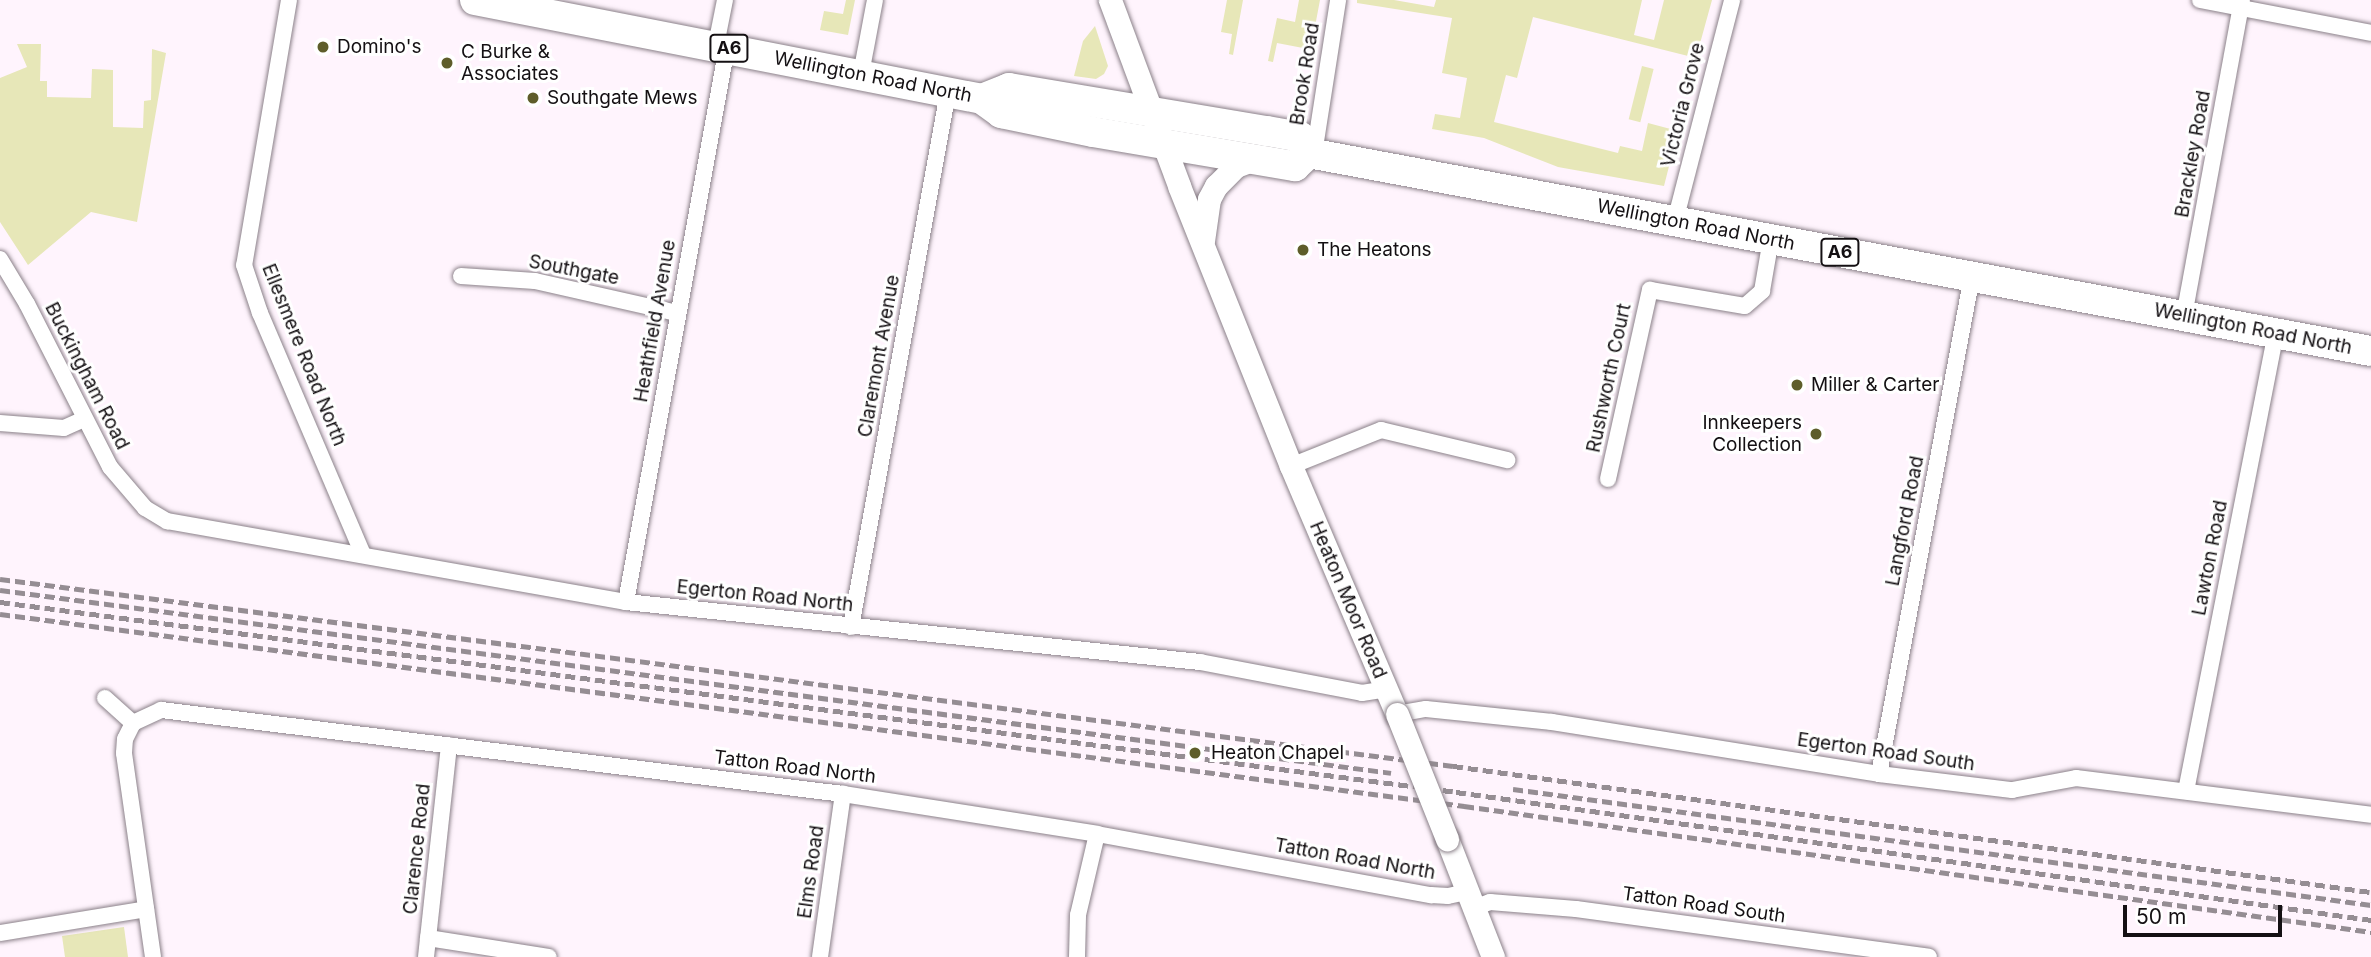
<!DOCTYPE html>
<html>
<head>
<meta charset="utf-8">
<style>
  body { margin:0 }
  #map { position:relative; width:2371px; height:957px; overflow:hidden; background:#fff4fd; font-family:Inter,sans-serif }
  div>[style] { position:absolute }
  .green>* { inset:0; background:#e7e7b8; transform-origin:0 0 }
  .roads { filter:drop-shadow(0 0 2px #8b8189) drop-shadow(0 0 2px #8b8189) }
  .street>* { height:16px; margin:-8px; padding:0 8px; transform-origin:8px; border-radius:8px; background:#fff }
  .secondary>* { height:23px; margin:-11.5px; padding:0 11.5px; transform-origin:11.5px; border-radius:11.5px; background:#fff }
  .highway>* { height:30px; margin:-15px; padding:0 15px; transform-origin:15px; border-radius:15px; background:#fff }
  .rail>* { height:5px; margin-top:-2.5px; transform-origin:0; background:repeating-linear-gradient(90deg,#958d93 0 10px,transparent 0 15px) }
  .bridges { filter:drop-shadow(0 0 2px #8b8189) drop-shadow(0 0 2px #8b8189) }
  .secondary-bridge>* { height:23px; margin:-11.5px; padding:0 11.5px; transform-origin:11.5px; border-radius:11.5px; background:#fff }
  .dots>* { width:19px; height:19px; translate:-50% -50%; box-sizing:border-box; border:4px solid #fff; border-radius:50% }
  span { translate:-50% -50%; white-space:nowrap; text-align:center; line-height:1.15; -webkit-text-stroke:6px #fff; paint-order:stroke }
  .shield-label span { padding:2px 5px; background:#fff; border:2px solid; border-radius:5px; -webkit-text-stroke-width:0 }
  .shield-label { font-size:18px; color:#141013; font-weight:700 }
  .poi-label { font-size:19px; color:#141013 }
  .left { translate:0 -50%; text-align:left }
  .right { translate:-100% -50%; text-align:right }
  .street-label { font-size:19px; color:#141013 }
  .scale { position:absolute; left:2123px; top:905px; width:159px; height:32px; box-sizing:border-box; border:4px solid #141013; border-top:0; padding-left:9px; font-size:21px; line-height:24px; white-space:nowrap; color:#141013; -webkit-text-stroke:5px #fff; paint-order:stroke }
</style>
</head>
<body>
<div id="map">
  <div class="green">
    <div style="clip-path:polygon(846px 0,855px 0,848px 35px,820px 30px,824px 11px,843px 14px)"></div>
    <div style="clip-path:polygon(1227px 0,1243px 0,1233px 55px,1229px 54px,1232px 34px,1221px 32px)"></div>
    <div style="clip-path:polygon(1299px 0,1320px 0,1307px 69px,1300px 67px,1303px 48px,1277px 43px,1273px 62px,1268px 61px,1277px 18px,1295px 22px)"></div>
    <div style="clip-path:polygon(1357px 0,1394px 0,1434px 7px,1436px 0,1642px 0,1634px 35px,1654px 40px,1664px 0,1712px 0,1696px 58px,1533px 17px,1517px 78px,1506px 75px,1494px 122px,1618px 153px,1620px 146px,1642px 151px,1648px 123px,1678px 131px,1664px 186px,1558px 167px,1484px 138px,1432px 129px,1435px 114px,1460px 118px,1467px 78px,1442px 73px,1452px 18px,1357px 3px)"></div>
    <div style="clip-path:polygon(1095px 26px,1108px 66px,1104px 74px,1096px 79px,1074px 76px,1083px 41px)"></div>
    <div style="clip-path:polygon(17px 44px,41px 44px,40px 81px,47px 81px,47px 97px,91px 98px,92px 69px,113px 70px,113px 127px,143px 128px,144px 101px,151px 100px,152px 49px,166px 53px,137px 222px,91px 212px,28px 265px,0 222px,0 78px,27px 67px)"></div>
    <div style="left:1642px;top:66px;width:12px;height:55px;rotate:14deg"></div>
    <div style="clip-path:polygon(124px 927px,128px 957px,65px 957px,62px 936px)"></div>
  </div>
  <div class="roads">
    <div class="street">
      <div style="left:289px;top:0;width:269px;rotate:99.6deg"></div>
      <div style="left:244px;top:265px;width:51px;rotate:71.6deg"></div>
      <div style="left:260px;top:313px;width:262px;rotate:66.9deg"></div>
      <div style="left:2200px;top:0;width:174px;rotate:10.9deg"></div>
      <div style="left:716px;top:45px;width:46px;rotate:-78.7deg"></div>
      <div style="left:861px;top:74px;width:75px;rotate:-79.3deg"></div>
      <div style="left:1314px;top:154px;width:156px;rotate:-81.1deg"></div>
      <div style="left:1675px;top:221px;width:228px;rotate:-75.5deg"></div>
      <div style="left:0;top:259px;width:52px;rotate:59deg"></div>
      <div style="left:27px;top:304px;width:183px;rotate:63deg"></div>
      <div style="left:110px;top:467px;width:54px;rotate:49.5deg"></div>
      <div style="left:145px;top:508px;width:26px;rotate:31deg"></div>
      <div style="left:167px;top:521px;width:466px;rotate:10deg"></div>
      <div style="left:626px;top:602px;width:577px;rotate:5.97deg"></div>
      <div style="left:1200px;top:662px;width:165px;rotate:10.8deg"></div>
      <div style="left:1362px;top:693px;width:24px;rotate:-9deg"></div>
      <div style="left:461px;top:276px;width:74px;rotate:3.9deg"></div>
      <div style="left:535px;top:281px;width:146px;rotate:12.7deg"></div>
      <div style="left:2184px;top:316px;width:321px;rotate:-79.6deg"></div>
      <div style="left:0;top:423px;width:64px;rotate:4.5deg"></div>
      <div style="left:64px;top:428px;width:22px;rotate:-24deg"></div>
      <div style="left:1291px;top:466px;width:97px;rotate:-21.8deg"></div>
      <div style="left:1381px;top:430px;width:130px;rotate:13.4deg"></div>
      <div style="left:1608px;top:479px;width:194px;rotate:-77.5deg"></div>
      <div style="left:1650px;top:290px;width:96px;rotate:9.6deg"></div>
      <div style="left:1745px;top:306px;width:23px;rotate:-41deg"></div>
      <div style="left:1762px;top:291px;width:53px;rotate:-80.2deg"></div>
      <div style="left:626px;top:602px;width:564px;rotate:-79.69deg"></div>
      <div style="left:851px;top:627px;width:544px;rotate:-79.72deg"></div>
      <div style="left:105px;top:698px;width:38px;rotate:42deg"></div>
      <div style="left:1397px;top:714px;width:29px;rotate:-10deg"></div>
      <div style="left:1426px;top:709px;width:127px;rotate:5.9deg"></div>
      <div style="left:1552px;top:722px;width:331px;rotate:9deg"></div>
      <div style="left:1879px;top:774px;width:134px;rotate:6.9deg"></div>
      <div style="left:2012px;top:790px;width:65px;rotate:-10.6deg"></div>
      <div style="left:2076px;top:778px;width:297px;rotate:7.1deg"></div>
      <div style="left:1879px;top:774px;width:507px;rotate:-79.42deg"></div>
      <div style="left:2186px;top:791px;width:467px;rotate:-78.9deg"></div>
      <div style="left:1474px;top:908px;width:17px;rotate:-21deg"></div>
      <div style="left:1490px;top:902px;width:86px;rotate:4.7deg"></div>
      <div style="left:1576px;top:909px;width:356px;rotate:7.7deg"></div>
      <div style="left:0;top:933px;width:148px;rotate:-9.3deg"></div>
      <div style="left:428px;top:938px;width:122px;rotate:8.9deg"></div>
      <div style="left:153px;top:957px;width:206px;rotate:-98.1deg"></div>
      <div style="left:124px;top:753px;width:14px;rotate:-86deg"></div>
      <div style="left:125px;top:739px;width:18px;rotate:-63deg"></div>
      <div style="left:133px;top:723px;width:31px;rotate:-25deg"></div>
      <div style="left:161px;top:710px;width:687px;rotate:7.02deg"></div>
      <div style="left:843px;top:794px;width:257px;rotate:8.9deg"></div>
      <div style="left:1097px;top:834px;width:340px;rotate:10.4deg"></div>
      <div style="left:1431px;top:895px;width:17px;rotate:3deg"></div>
      <div style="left:1448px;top:896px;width:19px;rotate:-12deg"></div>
      <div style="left:426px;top:957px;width:213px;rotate:-83.8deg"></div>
      <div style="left:820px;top:957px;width:165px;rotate:-82deg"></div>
      <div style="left:1077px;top:957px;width:42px;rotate:-88.6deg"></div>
      <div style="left:1078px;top:915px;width:83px;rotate:-76.8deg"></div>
    </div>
    <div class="secondary">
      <div style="left:1110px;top:0;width:198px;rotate:69.6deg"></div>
      <div style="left:1179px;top:186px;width:302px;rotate:68.2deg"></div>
      <div style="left:1291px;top:466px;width:270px;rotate:66.9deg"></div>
      <div style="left:1203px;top:241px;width:42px;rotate:-81.9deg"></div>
      <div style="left:1209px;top:199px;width:15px;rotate:-62deg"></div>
      <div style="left:1216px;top:186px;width:28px;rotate:-45deg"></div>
      <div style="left:1236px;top:166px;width:19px;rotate:-21deg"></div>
      <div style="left:1447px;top:839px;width:127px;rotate:68.7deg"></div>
    </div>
    <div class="highway">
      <div style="left:475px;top:0;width:517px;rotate:11.05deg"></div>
      <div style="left:982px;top:99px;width:24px;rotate:36deg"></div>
      <div style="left:1001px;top:113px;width:94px;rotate:11.7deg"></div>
      <div style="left:1093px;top:132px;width:205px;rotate:9.6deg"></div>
      <div style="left:1295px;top:166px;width:19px;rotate:-43deg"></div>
      <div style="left:982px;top:99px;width:29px;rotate:-22deg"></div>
      <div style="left:1009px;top:88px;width:262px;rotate:9.5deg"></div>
      <div style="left:1267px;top:131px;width:34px;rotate:10deg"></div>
      <div style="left:1300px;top:137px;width:18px;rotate:61deg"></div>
      <div style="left:1309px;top:153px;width:5px;rotate:11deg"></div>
      <div style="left:1314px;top:154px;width:1075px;rotate:10.56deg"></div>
    </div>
  </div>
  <div class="rail">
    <div style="left:0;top:579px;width:1465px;rotate:7.33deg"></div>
    <div style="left:1453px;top:766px;width:927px;rotate:7.82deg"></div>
    <div style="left:0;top:590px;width:1403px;rotate:7.49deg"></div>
    <div style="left:0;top:602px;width:1468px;rotate:7.43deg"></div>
    <div style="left:1456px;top:792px;width:924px;rotate:7.96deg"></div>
    <div style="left:0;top:614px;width:1477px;rotate:7.47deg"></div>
    <div style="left:1464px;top:806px;width:916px;rotate:7.91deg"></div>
    <div style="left:1513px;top:789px;width:866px;rotate:7.7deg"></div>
  </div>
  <div class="bridges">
    <div class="secondary-bridge">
      <div style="left:1397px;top:714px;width:135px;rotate:68.2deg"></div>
    </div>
  </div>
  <div class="dots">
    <div style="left:323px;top:47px;background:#5e5d2a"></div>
    <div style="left:447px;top:63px;background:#5e5d2a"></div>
    <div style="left:533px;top:98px;background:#5e5d2a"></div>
    <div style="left:1303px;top:250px;background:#5e5d2a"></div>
    <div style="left:1797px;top:385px;background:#5e5d2a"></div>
    <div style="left:1816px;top:434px;background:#5e5d2a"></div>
    <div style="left:1195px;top:753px;background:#5e5d2a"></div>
  </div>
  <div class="shield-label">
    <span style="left:729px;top:48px">A6</span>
    <span style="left:1840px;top:252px">A6</span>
  </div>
  <div class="poi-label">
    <span class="left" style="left:337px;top:47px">Domino's</span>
    <span class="left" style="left:461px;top:63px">C Burke &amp;<br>Associates</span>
    <span class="left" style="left:547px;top:98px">Southgate Mews</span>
    <span class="left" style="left:1317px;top:250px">The Heatons</span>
    <span class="left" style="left:1811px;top:385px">Miller &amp; Carter</span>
    <span class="right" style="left:1802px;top:434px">Innkeepers<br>Collection</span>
    <span class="left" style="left:1211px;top:753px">Heaton Chapel</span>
  </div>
  <div class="street-label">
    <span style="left:1305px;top:74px;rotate:-81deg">Brook Road</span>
    <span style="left:873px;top:77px;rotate:11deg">Wellington Road North</span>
    <span style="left:1683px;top:105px;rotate:-76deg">Victoria Grove</span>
    <span style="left:2193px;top:154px;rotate:-80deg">Brackley Road</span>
    <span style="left:1696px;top:225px;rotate:11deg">Wellington Road North</span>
    <span style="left:574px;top:270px;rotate:11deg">Southgate</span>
    <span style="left:655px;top:321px;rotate:-80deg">Heathfield Avenue</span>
    <span style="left:2253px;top:329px;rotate:11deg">Wellington Road North</span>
    <span style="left:304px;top:355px;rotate:68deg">Ellesmere Road North</span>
    <span style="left:879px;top:356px;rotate:-80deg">Claremont Avenue</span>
    <span style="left:87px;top:376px;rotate:63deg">Buckingham Road</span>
    <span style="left:1609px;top:378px;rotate:-78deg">Rushworth Court</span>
    <span style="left:1905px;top:521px;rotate:-79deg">Langford Road</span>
    <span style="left:2210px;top:558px;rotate:-79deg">Lawton Road</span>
    <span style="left:765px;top:596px;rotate:6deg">Egerton Road North</span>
    <span style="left:1348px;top:600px;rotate:67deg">Heaton Moor Road</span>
    <span style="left:1886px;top:752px;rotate:8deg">Egerton Road South</span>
    <span style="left:795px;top:767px;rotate:7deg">Tatton Road North</span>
    <span style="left:417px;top:849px;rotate:-84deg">Clarence Road</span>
    <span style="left:1355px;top:859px;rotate:10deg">Tatton Road North</span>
    <span style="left:811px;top:872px;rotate:-82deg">Elms Road</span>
    <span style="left:1704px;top:905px;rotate:8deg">Tatton Road South</span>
  </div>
  <div class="scale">50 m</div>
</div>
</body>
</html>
